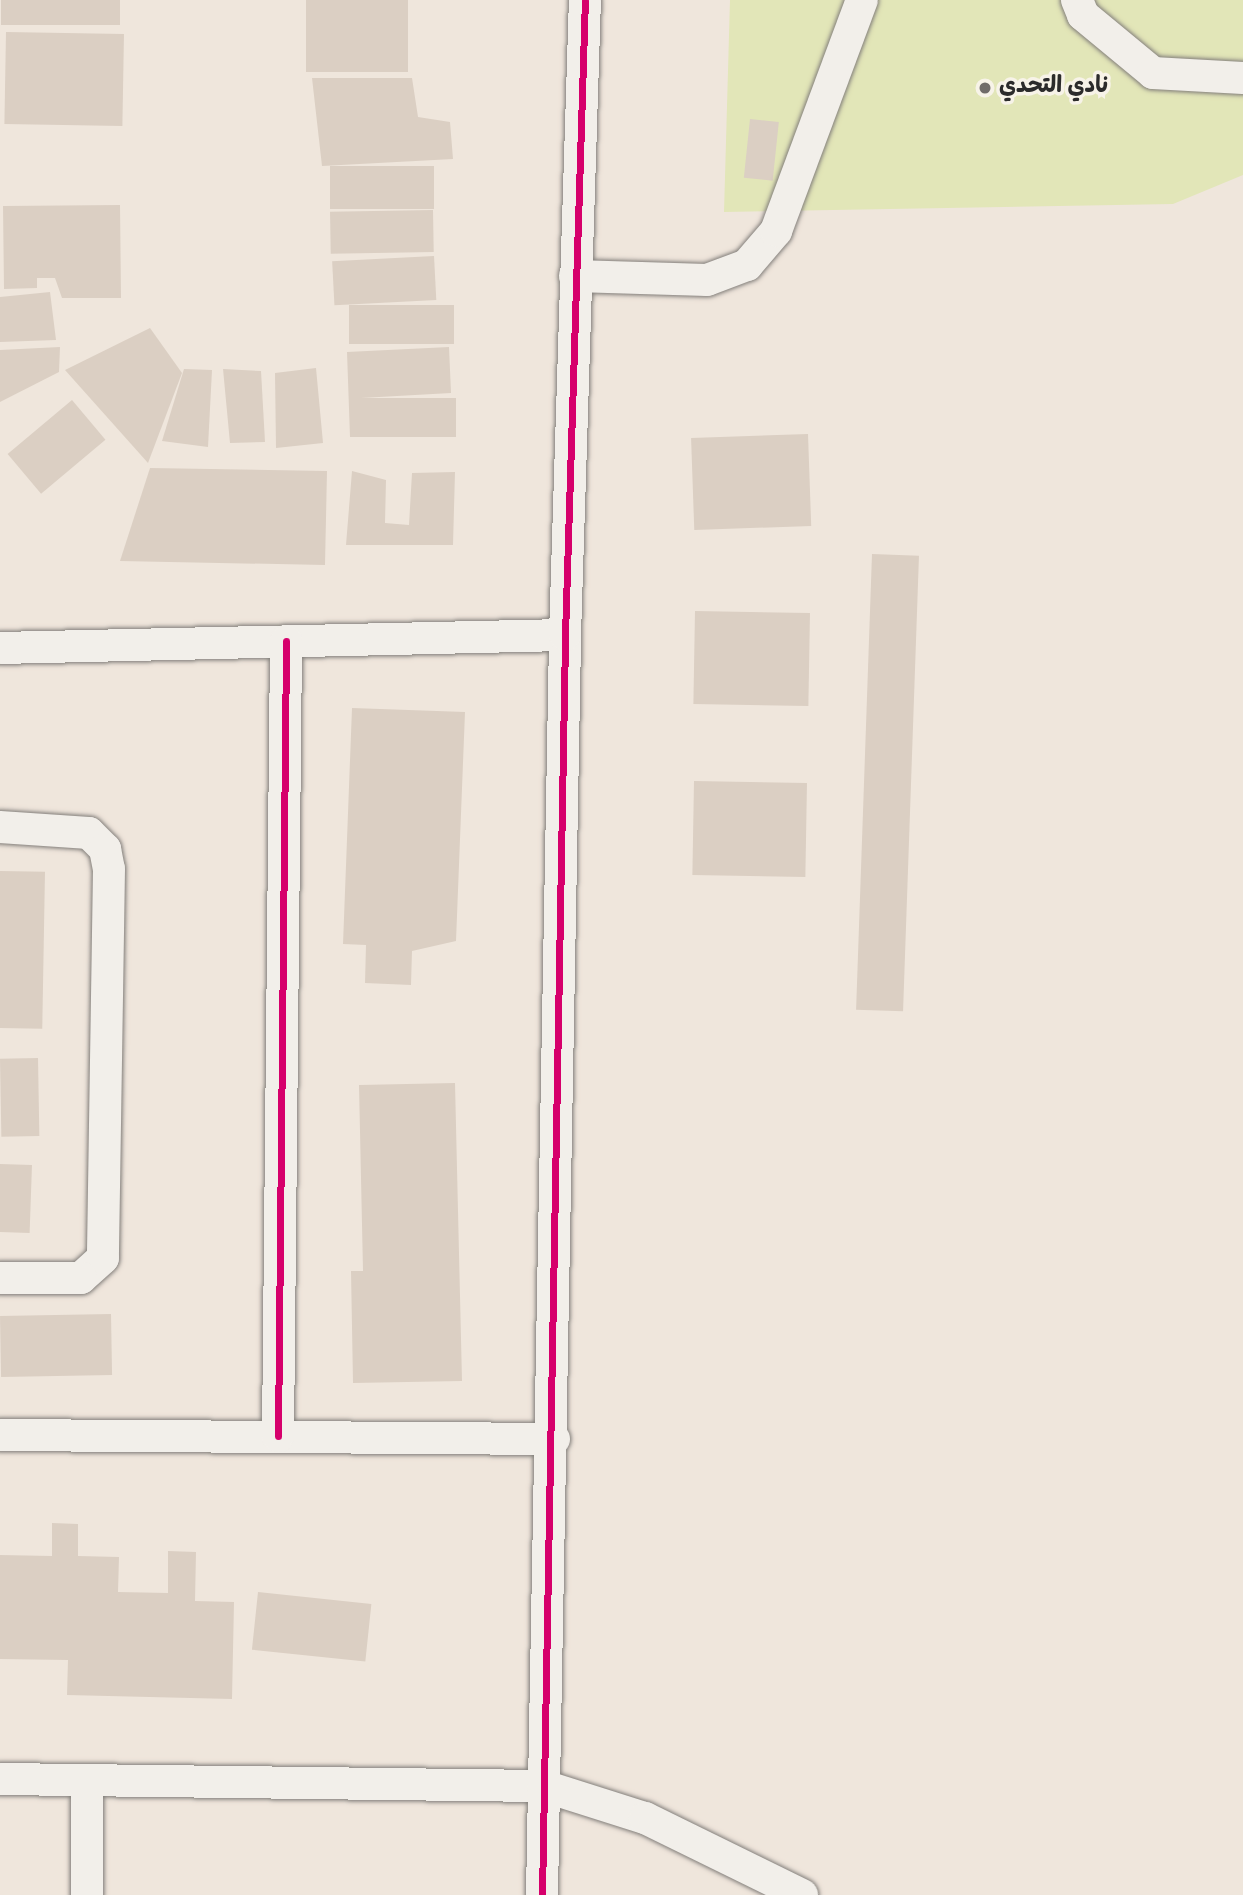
<!DOCTYPE html>
<html>
<head>
<meta charset="utf-8">
<style>
  body { margin:0 }
  #map { position:relative; width:1243px; height:1895px; overflow:hidden; background:#efe6dc; font-family:"Gochi Hand","Playpen Sans Arabic",sans-serif }
  div>[style] { position:absolute }
  .green>* { inset:0; background:#e2e6b8 }
  .building>* { inset:0; background:#dbcfc3; transform-origin:0 0 }
  .roads { filter:drop-shadow(0 0 2px #837f7b) drop-shadow(0 0 2px #837f7b) }
  .minor>* { height:32px; margin:-16px; padding:0 16px; transform-origin:16px; border-radius:16px; background:#f2efea }
  .cycleway>* { height:7px; margin:-3.5px; padding:0 3.5px; transform-origin:3.5px; border-radius:3.5px; background:#d6006c }
  .dots>* { width:19px; height:19px; translate:-50% -50%; box-sizing:border-box; border:4px solid #f7f3e8; border-radius:50% }
  span { translate:-50% -50%; white-space:nowrap; text-align:center; line-height:1.15; -webkit-text-stroke:7px #f7f3e8; paint-order:stroke }
  .poi-label { font-size:23px; color:#2b2b2b; font-weight:700 }
  .left { translate:0 -50%; text-align:left }
</style>
</head>
<body>
<div id="map">
  <div class="green">
    <div style="clip-path:polygon(730px 0,1243px 0,1243px 175px,1173px 204px,724px 212px)"></div>
  </div>
  <div class="building">
    <div style="left:1px;top:0;width:119px;height:25px"></div>
    <div style="left:306px;top:0;width:102px;height:72px"></div>
    <div style="left:6px;top:32px;width:118px;height:92px;rotate:1deg"></div>
    <div style="clip-path:polygon(312px 78px,412px 78px,418px 117px,450px 122px,453px 159px,322px 166px)"></div>
    <div style="left:750px;top:119px;width:29px;height:59px;rotate:6deg"></div>
    <div style="left:330px;top:166px;width:104px;height:43px"></div>
    <div style="clip-path:polygon(120px 205px,121px 298px,62px 298px,55px 278px,37px 278px,37px 288px,4px 289px,3px 206px)"></div>
    <div style="left:433px;top:210px;width:42px;height:103px;rotate:89deg"></div>
    <div style="left:434px;top:256px;width:44px;height:102px;rotate:87deg"></div>
    <div style="clip-path:polygon(50px 292px,56px 340px,0 342px,0 297px)"></div>
    <div style="left:454px;top:305px;width:39px;height:105px;rotate:90deg"></div>
    <div style="clip-path:polygon(150px 328px,182px 373px,148px 463px,65px 370px)"></div>
    <div style="clip-path:polygon(60px 347px,59px 372px,0 402px,0 350px)"></div>
    <div style="clip-path:polygon(449px 347px,451px 393px,361px 398px,456px 398px,456px 437px,350px 437px,347px 352px)"></div>
    <div style="clip-path:polygon(316px 368px,323px 443px,276px 448px,275px 373px)"></div>
    <div style="clip-path:polygon(184px 369px,212px 370px,208px 447px,162px 441px)"></div>
    <div style="clip-path:polygon(223px 369px,261px 371px,265px 442px,230px 443px)"></div>
    <div style="left:72px;top:400px;width:52px;height:84px;rotate:50deg"></div>
    <div style="left:808px;top:434px;width:92px;height:117px;rotate:88deg"></div>
    <div style="clip-path:polygon(150px 468px,327px 471px,325px 565px,120px 561px)"></div>
    <div style="clip-path:polygon(352px 471px,386px 480px,385px 523px,409px 525px,412px 473px,455px 472px,453px 545px,346px 545px)"></div>
    <div style="left:872px;top:554px;width:47px;height:456px;rotate:2deg"></div>
    <div style="left:695px;top:611px;width:115px;height:93px;rotate:1deg"></div>
    <div style="clip-path:polygon(352px 708px,465px 712px,456px 941px,412px 951px,411px 985px,365px 983px,366px 945px,343px 944px)"></div>
    <div style="left:694px;top:781px;width:113px;height:94px;rotate:1deg"></div>
    <div style="left:0;top:871px;width:45px;height:157px;rotate:1deg"></div>
    <div style="left:38px;top:1058px;width:78px;height:38px;rotate:89deg"></div>
    <div style="clip-path:polygon(455px 1083px,462px 1381px,353px 1383px,351px 1271px,363px 1271px,359px 1085px)"></div>
    <div style="left:0;top:1164px;width:32px;height:68px;rotate:2deg"></div>
    <div style="left:111px;top:1314px;width:61px;height:111px;rotate:89deg"></div>
    <div style="clip-path:polygon(52px 1523px,78px 1524px,78px 1556px,119px 1557px,118px 1592px,168px 1593px,168px 1551px,196px 1552px,195px 1601px,234px 1602px,232px 1699px,67px 1695px,68px 1660px,0 1659px,0 1555px,52px 1556px)"></div>
    <div style="left:258px;top:1592px;width:114px;height:58px;rotate:6deg"></div>
  </div>
  <div class="roads">
    <div class="minor">
      <div style="left:1077px;top:0;width:16px;rotate:68deg"></div>
      <div style="left:1083px;top:15px;width:91px;rotate:39.6deg"></div>
      <div style="left:1153px;top:73px;width:90px;rotate:3.2deg"></div>
      <div style="left:575px;top:276px;width:132px;rotate:1.7deg"></div>
      <div style="left:707px;top:280px;width:43px;rotate:-20.6deg"></div>
      <div style="left:747px;top:265px;width:45px;rotate:-49.5deg"></div>
      <div style="left:776px;top:231px;width:246px;rotate:-69.6deg"></div>
      <div style="left:0;top:648px;width:565px;rotate:-1.32deg"></div>
      <div style="left:0;top:827px;width:89px;rotate:3.9deg"></div>
      <div style="left:89px;top:833px;width:23px;rotate:45deg"></div>
      <div style="left:105px;top:849px;width:20px;rotate:79deg"></div>
      <div style="left:109px;top:869px;width:389px;rotate:90.9deg"></div>
      <div style="left:103px;top:1258px;width:30px;rotate:138deg"></div>
      <div style="left:81px;top:1278px;width:81px;rotate:180deg"></div>
      <div style="left:0;top:1435px;width:554px;rotate:0.41deg"></div>
      <div style="left:278px;top:1436px;width:795px;rotate:-89.42deg"></div>
      <div style="left:0;top:1779px;width:544px;rotate:0.74deg"></div>
      <div style="left:544px;top:1786px;width:106px;rotate:17.6deg"></div>
      <div style="left:645px;top:1818px;width:175px;rotate:26.1deg"></div>
      <div style="left:87px;top:1780px;width:115px;rotate:90deg"></div>
      <div style="left:542px;top:1895px;width:1260px;rotate:-88.95deg"></div>
      <div style="left:565px;top:635px;width:635px;rotate:-88.2deg"></div>
    </div>
  </div>
  <div class="cycleway">
    <div style="left:278px;top:1436px;width:795px;rotate:-89.42deg"></div>
    <div style="left:542px;top:1895px;width:1260px;rotate:-88.95deg"></div>
    <div style="left:565px;top:635px;width:635px;rotate:-88.2deg"></div>
  </div>
  <div class="dots">
    <div style="left:985px;top:88px;background:#706c69"></div>
  </div>
  <div class="poi-label">
    <span class="left" style="left:999px;top:88px">نادي التحدي</span>
  </div>
</div>
</body>
</html>
